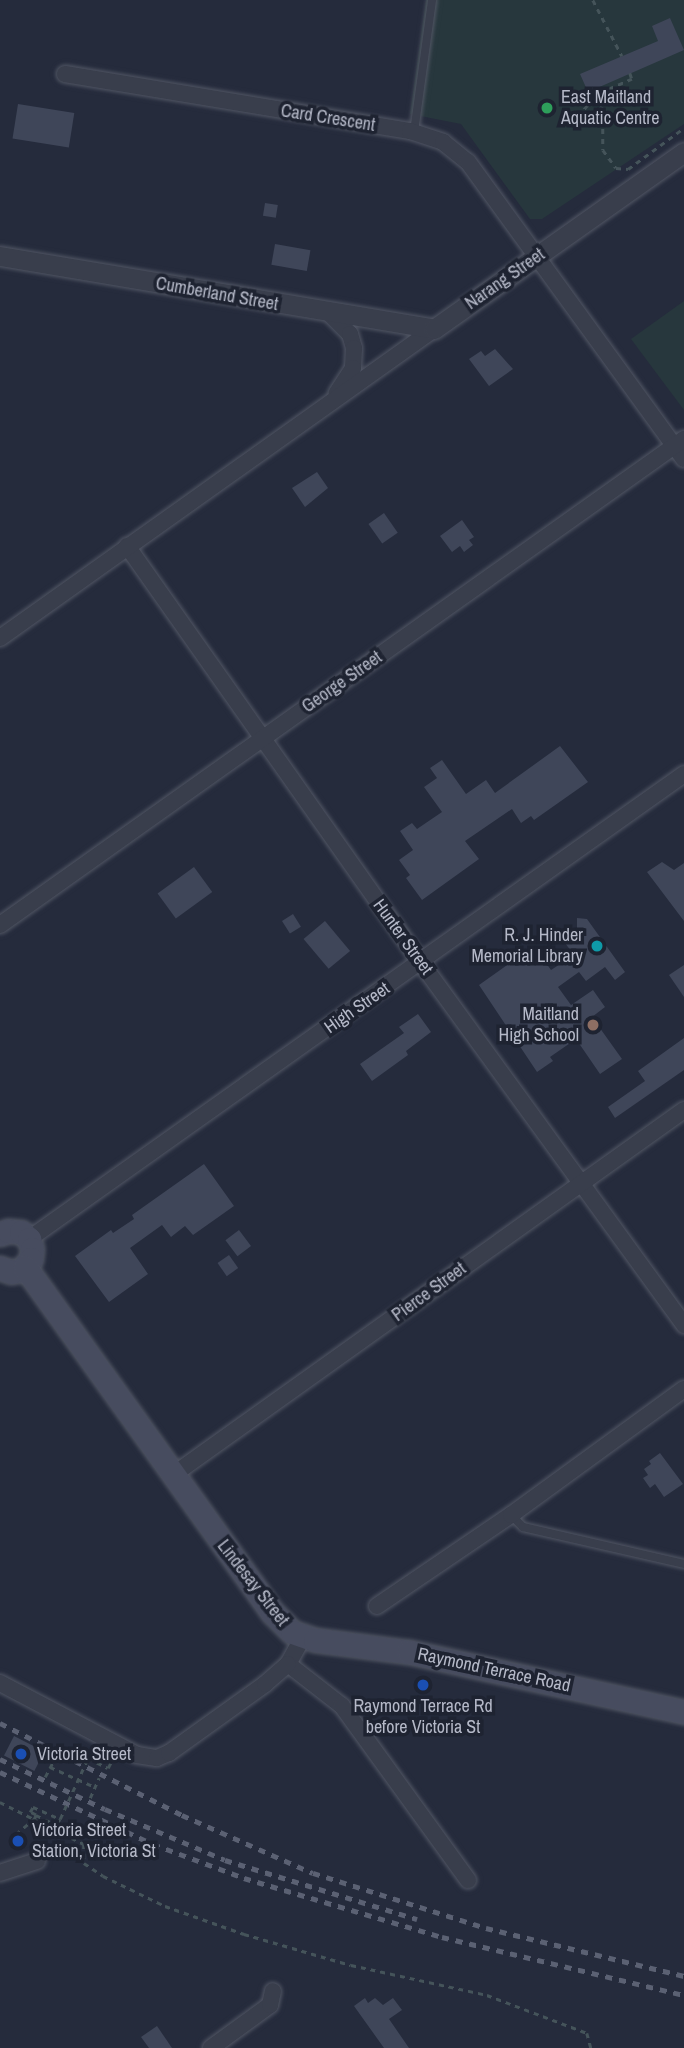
<!DOCTYPE html>
<html>
<head>
<meta charset="utf-8">
<style>
  body { margin:0 }
  #map { position:relative; width:684px; height:2048px; overflow:hidden; background:#252b3c; font-family:"Archivo Narrow",sans-serif }
  div>[style] { position:absolute }
  .green>* { inset:0; background:#27373d }
  .building>* { inset:0; background:#3f4659; transform-origin:0 0 }
  .path>* { height:2.5px; margin-top:-1.25px; transform-origin:0; background:repeating-linear-gradient(90deg,#45545a 0 5px,transparent 0 10px) }
  .roads { filter:drop-shadow(0 0 2px #515664) drop-shadow(0 0 2px #515664) }
  .service>* { height:8px; margin:-4px; padding:0 4px; transform-origin:4px; border-radius:4px; background:#393e4c }
  .minor>* { height:16px; margin:-8px; padding:0 8px; transform-origin:8px; border-radius:8px; background:#393e4c }
  .tertiary>* { height:19px; margin:-9.5px; padding:0 9.5px; transform-origin:9.5px; border-radius:9.5px; background:#393e4c }
  .secondary>* { height:23px; margin:-11.5px; padding:0 11.5px; transform-origin:11.5px; border-radius:11.5px; background:#474c5f }
  .rail>* { height:4.5px; margin-top:-2.25px; transform-origin:0; background:repeating-linear-gradient(90deg,#5b6173 0 7px,transparent 0 14px) }
  .path-bridge>* { height:2.5px; margin-top:-1.25px; transform-origin:0; background:repeating-linear-gradient(90deg,#45545a 0 5px,transparent 0 10px) }
  .dots>* { width:19px; height:19px; translate:-50% -50%; box-sizing:border-box; border:4px solid #1e2331; border-radius:50% }
  span { translate:-50% -50%; white-space:nowrap; text-align:center; line-height:1.15; -webkit-text-stroke:7px #1e2331; paint-order:stroke }
  .poi-label { font-size:18px; color:#b5b9c8 }
  .left { translate:0 -50%; text-align:left }
  .right { translate:-100% -50%; text-align:right }
  .street-label { font-size:18px; color:#b5b9c8 }
</style>
</head>
<body>
<div id="map">
  <div class="green">
    <div style="clip-path:polygon(426px 0,684px 0,684px 124px,542px 219px,530px 219px,461px 124px,410px 114px)"></div>
    <div style="clip-path:polygon(684px 301px,684px 410px,631px 339px)"></div>
  </div>
  <div class="building">
    <div style="clip-path:polygon(670px 18px,684px 50px,588px 92px,580px 74px,658px 41px,652px 26px)"></div>
    <div style="left:18px;top:104px;width:57px;height:35px;rotate:9deg"></div>
    <div style="left:265px;top:203px;width:13px;height:13px;rotate:9deg"></div>
    <div style="left:275px;top:244px;width:36px;height:21px;rotate:10deg"></div>
    <div style="clip-path:polygon(495px 349px,513px 369px,489px 386px,469px 359px,481px 351px,485px 356px)"></div>
    <div style="clip-path:polygon(317px 472px,328px 488px,305px 507px,292px 488px)"></div>
    <div style="left:384px;top:513px;width:24px;height:19px;rotate:55deg"></div>
    <div style="clip-path:polygon(462px 520px,474px 537px,469px 540px,473px 545px,464px 552px,460px 546px,452px 552px,440px 536px)"></div>
    <div style="clip-path:polygon(560px 746px,588px 782px,534px 820px,531px 816px,521px 823px,512px 809px,465px 841px,479px 859px,422px 900px,406px 878px,410px 875px,399px 860px,413px 850px,400px 831px,412px 823px,417px 829px,442px 812px,424px 787px,437px 778px,430px 768px,442px 760px,466px 794px,486px 780px,495px 793px)"></div>
    <div style="clip-path:polygon(662px 862px,674px 870px,684px 863px,684px 921px,647px 872px)"></div>
    <div style="left:194px;top:867px;width:31px;height:45px;rotate:54deg"></div>
    <div style="left:293px;top:914px;width:15px;height:13px;rotate:58deg"></div>
    <div style="clip-path:polygon(577px 918px,587px 919px,625px 972px,615px 980px,605px 967px,586px 981px,579px 972px,558px 987px,571px 1005px,593px 990px,605px 1007px,592px 1017px,622px 1059px,600px 1074px,576px 1039px,550px 1057px,553px 1061px,537px 1072px,479px 985px,534px 946px,551px 970px,574px 955px,562px 939px,577px 928px)"></div>
    <div style="left:325px;top:921px;width:39px;height:28px;rotate:50deg"></div>
    <div style="clip-path:polygon(684px 965px,684px 997px,669px 975px)"></div>
    <div style="clip-path:polygon(418px 1014px,431px 1032px,406px 1051px,408px 1055px,372px 1081px,360px 1064px,404px 1033px,399px 1027px)"></div>
    <div style="clip-path:polygon(684px 1038px,684px 1070px,615px 1118px,608px 1107px,645px 1081px,638px 1071px)"></div>
    <div style="clip-path:polygon(204px 1164px,234px 1206px,193px 1235px,185px 1226px,171px 1237px,162px 1225px,130px 1248px,148px 1274px,109px 1302px,75px 1256px,111px 1230px,113px 1233px,134px 1219px,132px 1215px)"></div>
    <div style="left:239px;top:1230px;width:20px;height:17px;rotate:53deg"></div>
    <div style="left:229px;top:1255px;width:16px;height:14px;rotate:55deg"></div>
    <div style="clip-path:polygon(660px 1453px,683px 1484px,664px 1497px,655px 1484px,650px 1488px,643px 1478px,648px 1475px,644px 1469px,651px 1464px,649px 1461px)"></div>
    <div style="left:14px;top:1736px;width:34px;height:22px;rotate:27deg"></div>
    <div style="clip-path:polygon(365px 1998px,368px 2003px,375px 1998px,383px 2005px,393px 1998px,402px 2010px,389px 2019px,409px 2048px,384px 2048px,354px 2006px)"></div>
    <div style="clip-path:polygon(157px 2026px,172px 2048px,149px 2048px,141px 2037px)"></div>
  </div>
  <div class="path">
    <div style="left:593px;top:0;width:63px;rotate:62.6deg"></div>
    <div style="left:630px;top:73px;width:6px;rotate:72deg"></div>
    <div style="left:632px;top:79px;width:36px;rotate:156deg"></div>
    <div style="left:599px;top:94px;width:9px;rotate:139deg"></div>
    <div style="left:592px;top:100px;width:14px;rotate:39deg"></div>
    <div style="left:603px;top:109px;width:41px;rotate:90deg"></div>
    <div style="left:603px;top:150px;width:22px;rotate:54deg"></div>
    <div style="left:616px;top:168px;width:12px;rotate:5deg"></div>
    <div style="left:628px;top:169px;width:66px;rotate:-36.3deg"></div>
    <div style="left:571px;top:124px;width:32px;rotate:-49deg"></div>
    <div style="left:88px;top:1758px;width:22px;rotate:27deg"></div>
    <div style="left:108px;top:1768px;width:11px;rotate:-63deg"></div>
    <div style="left:88px;top:1758px;width:6px;rotate:-59deg"></div>
    <div style="left:91px;top:1753px;width:22px;rotate:24deg"></div>
    <div style="left:50px;top:1767px;width:49px;rotate:24deg"></div>
    <div style="left:45px;top:1777px;width:24px;rotate:-62deg"></div>
    <div style="left:90px;top:1798px;width:22px;rotate:-66deg"></div>
    <div style="left:0;top:1802px;width:94px;rotate:26.6deg"></div>
    <div style="left:84px;top:1844px;width:19px;rotate:90deg"></div>
    <div style="left:84px;top:1863px;width:23px;rotate:34deg"></div>
    <div style="left:103px;top:1876px;width:69px;rotate:25.8deg"></div>
    <div style="left:165px;top:1906px;width:84px;rotate:19.5deg"></div>
    <div style="left:244px;top:1934px;width:111px;rotate:16.2deg"></div>
    <div style="left:351px;top:1965px;width:139px;rotate:12.4deg"></div>
    <div style="left:487px;top:1995px;width:107px;rotate:20.8deg"></div>
    <div style="left:587px;top:2033px;width:16px;rotate:75deg"></div>
    <div style="left:33px;top:1807px;width:30px;rotate:24deg"></div>
    <div style="left:60px;top:1819px;width:5px;rotate:112deg"></div>
    <div style="left:58px;top:1824px;width:8px;rotate:30deg"></div>
    <div style="left:36px;top:1815px;width:25px;rotate:26deg"></div>
    <div style="left:16px;top:1834px;width:23px;rotate:-40deg"></div>
    <div style="left:34px;top:1819px;width:4px;rotate:-63deg"></div>
    <div style="left:36px;top:1815px;width:7px;rotate:-153deg"></div>
    <div style="left:30px;top:1812px;width:6px;rotate:-59deg"></div>
    <div style="left:50px;top:1857px;width:18px;rotate:-16deg"></div>
    <div style="left:67px;top:1852px;width:20px;rotate:33deg"></div>
  </div>
  <div class="roads">
    <div class="service">
      <div style="left:414px;top:132px;width:133px;rotate:-82.2deg"></div>
      <div style="left:511px;top:1515px;width:17px;rotate:45deg"></div>
      <div style="left:523px;top:1527px;width:165px;rotate:12.9deg"></div>
    </div>
    <div class="minor">
      <div style="left:65px;top:74px;width:350px;rotate:9.4deg"></div>
      <div style="left:410px;top:131px;width:35px;rotate:18deg"></div>
      <div style="left:443px;top:142px;width:32px;rotate:39deg"></div>
      <div style="left:468px;top:162px;width:367px;rotate:54deg"></div>
      <div style="left:330px;top:314px;width:28px;rotate:45deg"></div>
      <div style="left:350px;top:334px;width:15px;rotate:74deg"></div>
      <div style="left:354px;top:348px;width:20px;rotate:93deg"></div>
      <div style="left:353px;top:368px;width:30px;rotate:123deg"></div>
      <div style="left:127px;top:546px;width:493px;rotate:54.8deg"></div>
      <div style="left:411px;top:949px;width:465px;rotate:54deg"></div>
      <div style="left:0;top:638px;width:533px;rotate:-35.45deg"></div>
      <div style="left:0;top:925px;width:839px;rotate:-35.39deg"></div>
      <div style="left:29px;top:1239px;width:803px;rotate:-35.37deg"></div>
      <div style="left:173px;top:1475px;width:628px;rotate:-35.54deg"></div>
      <div style="left:377px;top:1606px;width:162px;rotate:-34.2deg"></div>
      <div style="left:511px;top:1515px;width:214px;rotate:-36.1deg"></div>
      <div style="left:303px;top:1637px;width:31px;rotate:119deg"></div>
      <div style="left:288px;top:1664px;width:68px;rotate:37.9deg"></div>
      <div style="left:342px;top:1706px;width:215px;rotate:54.1deg"></div>
      <div style="left:0;top:1683px;width:155px;rotate:27.7deg"></div>
      <div style="left:137px;top:1755px;width:20px;rotate:9deg"></div>
      <div style="left:157px;top:1758px;width:13px;rotate:-23deg"></div>
      <div style="left:169px;top:1753px;width:118px;rotate:-35.7deg"></div>
      <div style="left:265px;top:1684px;width:30px;rotate:-41deg"></div>
      <div style="left:0;top:1873px;width:39px;rotate:-18deg"></div>
      <div style="left:211px;top:2048px;width:73px;rotate:-36.1deg"></div>
      <div style="left:270px;top:2005px;width:14px;rotate:-78deg"></div>
    </div>
    <div class="tertiary">
      <div style="left:0;top:256px;width:440px;rotate:9.5deg"></div>
      <div style="left:434px;top:329px;width:306px;rotate:-35.3deg"></div>
    </div>
    <div class="secondary">
      <div style="left:0;top:1234px;width:9px;rotate:-21deg"></div>
      <div style="left:8px;top:1231px;width:13px;rotate:4deg"></div>
      <div style="left:21px;top:1232px;width:11px;rotate:41deg"></div>
      <div style="left:29px;top:1239px;width:10px;rotate:73deg"></div>
      <div style="left:32px;top:1249px;width:10px;rotate:96deg"></div>
      <div style="left:31px;top:1259px;width:15px;rotate:132deg"></div>
      <div style="left:21px;top:1270px;width:10px;rotate:169deg"></div>
      <div style="left:11px;top:1272px;width:12px;rotate:-160deg"></div>
      <div style="left:25px;top:1267px;width:424px;rotate:54.4deg"></div>
      <div style="left:272px;top:1612px;width:28px;rotate:45deg"></div>
      <div style="left:292px;top:1632px;width:24px;rotate:19deg"></div>
      <div style="left:315px;top:1640px;width:95px;rotate:7.3deg"></div>
      <div style="left:409px;top:1652px;width:281px;rotate:12.3deg"></div>
    </div>
  </div>
  <div class="rail">
    <div style="left:0;top:1723px;width:204px;rotate:26.8deg"></div>
    <div style="left:182px;top:1815px;width:143px;rotate:23.9deg"></div>
    <div style="left:313px;top:1873px;width:182px;rotate:17.6deg"></div>
    <div style="left:486px;top:1928px;width:204px;rotate:13.6deg"></div>
    <div style="left:0;top:1759px;width:116px;rotate:25.5deg"></div>
    <div style="left:105px;top:1809px;width:130px;rotate:23deg"></div>
    <div style="left:225px;top:1860px;width:201px;rotate:17.1deg"></div>
    <div style="left:0;top:1772px;width:169px;rotate:25.2deg"></div>
    <div style="left:153px;top:1844px;width:97px;rotate:20.5deg"></div>
    <div style="left:244px;top:1878px;width:207px;rotate:16.6deg"></div>
    <div style="left:442px;top:1937px;width:249px;rotate:13.5deg"></div>
  </div>
  <div class="path-bridge">
    <div style="left:60px;top:1819px;width:67px;rotate:-65.3deg"></div>
  </div>
  <div class="dots">
    <div style="left:547px;top:108px;background:#2e9e5b"></div>
    <div style="left:597px;top:946px;background:#0f9aa8"></div>
    <div style="left:593px;top:1025px;background:#8d6e63"></div>
    <div style="left:423px;top:1685px;background:#1a4fb4"></div>
    <div style="left:21px;top:1754px;background:#1a4fb4"></div>
    <div style="left:18px;top:1841px;background:#1a4fb4"></div>
  </div>
  <div class="poi-label">
    <span class="left" style="left:561px;top:108px">East Maitland<br>Aquatic Centre</span>
    <span class="right" style="left:583px;top:946px">R. J. Hinder<br>Memorial Library</span>
    <span class="right" style="left:579px;top:1025px">Maitland<br>High School</span>
    <span style="left:423px;top:1717px">Raymond Terrace Rd<br>before Victoria St</span>
    <span class="left" style="left:37px;top:1754px">Victoria Street</span>
    <span class="left" style="left:32px;top:1841px">Victoria Street<br>Station, Victoria St</span>
  </div>
  <div class="street-label">
    <span style="left:328px;top:118px;rotate:9deg">Card Crescent</span>
    <span style="left:505px;top:279px;rotate:-35deg">Narang Street</span>
    <span style="left:217px;top:294px;rotate:10deg">Cumberland Street</span>
    <span style="left:342px;top:682px;rotate:-35deg">George Street</span>
    <span style="left:403px;top:937px;rotate:54deg">Hunter Street</span>
    <span style="left:357px;top:1008px;rotate:-35deg">High Street</span>
    <span style="left:429px;top:1292px;rotate:-36deg">Pierce Street</span>
    <span style="left:253px;top:1583px;rotate:52deg">Lindesay Street</span>
    <span style="left:494px;top:1670px;rotate:12deg">Raymond Terrace Road</span>
  </div>
</div>
</body>
</html>
